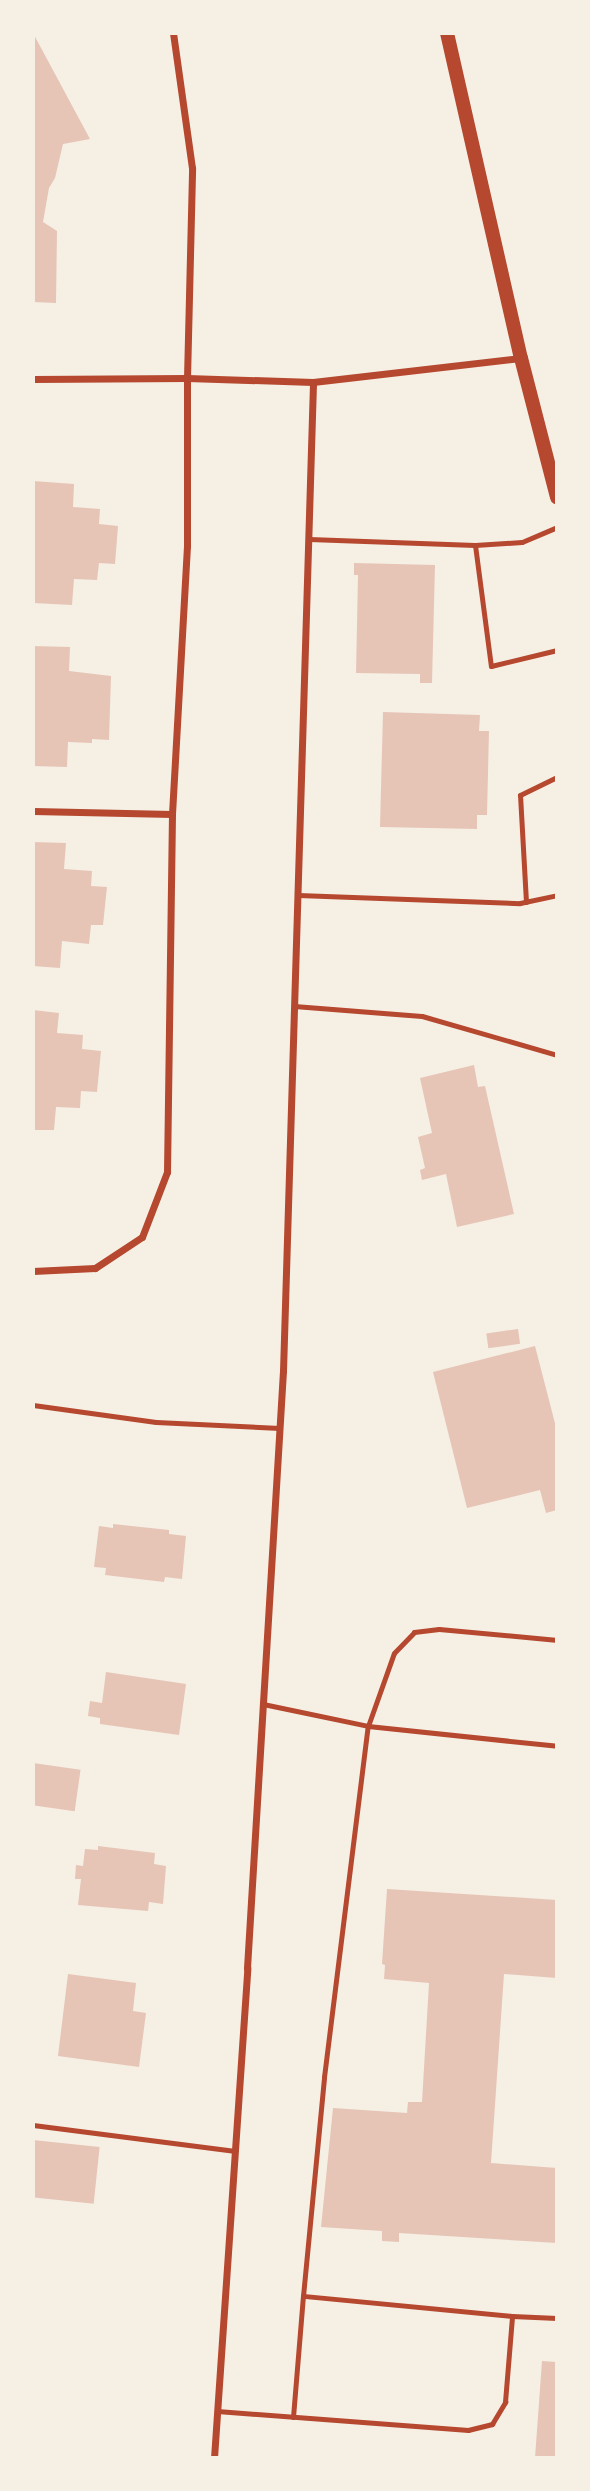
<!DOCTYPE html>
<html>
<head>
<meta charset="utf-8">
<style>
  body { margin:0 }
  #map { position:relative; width:590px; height:2491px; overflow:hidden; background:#f6efe4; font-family:Raleway,sans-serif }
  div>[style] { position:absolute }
  .building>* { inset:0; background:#e6c5b7; transform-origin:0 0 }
  .service>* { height:5px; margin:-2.5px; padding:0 2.5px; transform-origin:2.5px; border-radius:2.5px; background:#b5482f }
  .minor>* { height:7px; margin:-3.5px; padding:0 3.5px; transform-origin:3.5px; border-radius:3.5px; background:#b5482f }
  .secondary>* { height:14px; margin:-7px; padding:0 7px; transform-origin:7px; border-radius:7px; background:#b5482f }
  span { translate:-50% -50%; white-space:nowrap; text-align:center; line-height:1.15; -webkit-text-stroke:6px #f6efe4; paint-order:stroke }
  .frame { position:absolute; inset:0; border:35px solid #f6efe4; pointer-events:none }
</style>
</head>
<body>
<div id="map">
  <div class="building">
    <div style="clip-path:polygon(33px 33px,90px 139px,63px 144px,55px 178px,49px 188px,43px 222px,57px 231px,56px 303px,33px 302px)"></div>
    <div style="clip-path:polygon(33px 481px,74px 484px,73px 507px,100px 509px,99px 524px,118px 526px,115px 564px,99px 563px,97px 580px,74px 579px,72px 605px,33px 603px)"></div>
    <div style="clip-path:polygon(354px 563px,435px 565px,432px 683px,420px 683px,420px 674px,356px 673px,358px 575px,354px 575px)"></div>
    <div style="clip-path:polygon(33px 646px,70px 647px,69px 671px,111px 676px,109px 740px,92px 739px,92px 743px,68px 742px,67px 767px,33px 766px)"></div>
    <div style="clip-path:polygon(383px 712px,480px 715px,479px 731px,489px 731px,487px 815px,477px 815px,477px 829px,380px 827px)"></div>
    <div style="clip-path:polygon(33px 842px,66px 843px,64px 869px,92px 871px,91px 886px,107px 887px,103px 925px,91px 925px,89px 944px,62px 941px,60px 968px,33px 966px)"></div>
    <div style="clip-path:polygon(33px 1010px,59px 1013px,57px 1033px,83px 1035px,82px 1049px,101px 1051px,97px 1092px,81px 1091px,80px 1108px,56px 1107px,54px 1130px,33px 1130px)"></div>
    <div style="clip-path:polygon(474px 1065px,478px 1087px,485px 1086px,514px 1214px,457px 1227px,446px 1174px,422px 1180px,420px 1170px,425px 1168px,418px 1137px,432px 1133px,420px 1078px)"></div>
    <div style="left:518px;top:1329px;width:15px;height:32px;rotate:82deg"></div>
    <div style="clip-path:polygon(535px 1346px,557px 1431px,557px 1510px,546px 1513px,540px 1490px,467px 1508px,433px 1372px)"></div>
    <div style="clip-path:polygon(113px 1524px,169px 1530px,169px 1534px,186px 1536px,182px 1579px,165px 1577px,164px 1582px,105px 1575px,106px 1568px,94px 1567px,99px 1526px,113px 1528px)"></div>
    <div style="clip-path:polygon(106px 1672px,186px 1684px,179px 1735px,100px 1724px,100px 1718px,88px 1716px,90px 1701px,102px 1703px)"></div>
    <div style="left:33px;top:1763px;width:48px;height:42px;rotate:8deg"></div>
    <div style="clip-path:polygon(98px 1846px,155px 1853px,154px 1864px,166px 1866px,163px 1904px,149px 1902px,148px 1911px,78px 1905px,81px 1879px,75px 1879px,76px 1865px,83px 1866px,85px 1849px,98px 1850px)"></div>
    <div style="clip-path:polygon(387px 1889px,557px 1900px,557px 1978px,504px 1974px,491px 2163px,557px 2168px,557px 2243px,399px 2233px,399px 2242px,382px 2241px,382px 2231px,321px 2227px,333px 2108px,407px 2113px,408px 2102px,422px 2102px,429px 1983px,384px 1979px,385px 1965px,382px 1964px)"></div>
    <div style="clip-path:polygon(68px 1974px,136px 1983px,133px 2011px,146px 2013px,139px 2067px,58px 2056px)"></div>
    <div style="left:33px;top:2140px;width:67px;height:57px;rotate:6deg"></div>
    <div style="clip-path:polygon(542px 2361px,557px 2362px,557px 2458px,535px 2458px)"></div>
  </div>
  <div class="service">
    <div style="left:309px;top:539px;width:166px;rotate:2.1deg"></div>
    <div style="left:475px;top:545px;width:47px;rotate:-3.7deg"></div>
    <div style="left:522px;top:542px;width:38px;rotate:-23deg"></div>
    <div style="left:475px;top:545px;width:122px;rotate:82.5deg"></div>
    <div style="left:491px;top:666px;width:68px;rotate:-13.6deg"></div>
    <div style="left:298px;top:895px;width:222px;rotate:2.1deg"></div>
    <div style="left:520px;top:903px;width:38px;rotate:-12deg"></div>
    <div style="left:526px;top:902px;width:107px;rotate:-93.2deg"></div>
    <div style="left:520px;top:795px;width:41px;rotate:-25.9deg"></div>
    <div style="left:294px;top:1006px;width:128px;rotate:4.5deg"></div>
    <div style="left:422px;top:1016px;width:141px;rotate:16.1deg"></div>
    <div style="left:33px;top:1405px;width:124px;rotate:7.9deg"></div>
    <div style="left:156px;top:1422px;width:124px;rotate:2.8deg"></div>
    <div style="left:263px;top:1704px;width:107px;rotate:11.8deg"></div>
    <div style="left:368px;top:1726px;width:77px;rotate:-70.4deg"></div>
    <div style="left:394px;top:1653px;width:29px;rotate:-46deg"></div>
    <div style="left:414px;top:1632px;width:25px;rotate:-7deg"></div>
    <div style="left:439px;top:1629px;width:119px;rotate:5.3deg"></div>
    <div style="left:33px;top:2125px;width:204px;rotate:7.3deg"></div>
    <div style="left:512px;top:2316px;width:45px;rotate:2.5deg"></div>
    <div style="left:217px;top:2411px;width:252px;rotate:4.3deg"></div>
    <div style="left:468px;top:2430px;width:25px;rotate:-14deg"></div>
    <div style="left:492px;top:2424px;width:26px;rotate:-59deg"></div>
    <div style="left:505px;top:2402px;width:86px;rotate:-85.3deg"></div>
    <div style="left:512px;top:2316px;width:210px;rotate:-174.5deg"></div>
    <div style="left:303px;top:2296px;width:220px;rotate:-84.5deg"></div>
    <div style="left:324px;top:2077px;width:354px;rotate:-82.9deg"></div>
    <div style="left:368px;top:1726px;width:190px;rotate:6deg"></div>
    <div style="left:293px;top:2417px;width:121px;rotate:-85.3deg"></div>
  </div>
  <div class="minor">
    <div style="left:33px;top:379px;width:154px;rotate:-0.4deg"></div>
    <div style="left:187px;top:378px;width:126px;rotate:1.8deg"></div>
    <div style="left:33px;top:811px;width:139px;rotate:1.2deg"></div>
    <div style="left:33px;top:1271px;width:62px;rotate:-2.8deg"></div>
    <div style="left:95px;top:1268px;width:56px;rotate:-33.4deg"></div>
    <div style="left:142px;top:1237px;width:70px;rotate:-69deg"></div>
    <div style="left:167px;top:1172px;width:358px;rotate:-89.2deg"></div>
    <div style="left:172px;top:814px;width:268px;rotate:-86.8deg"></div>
    <div style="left:187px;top:546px;width:168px;rotate:-90deg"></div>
    <div style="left:187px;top:378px;width:210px;rotate:-88.6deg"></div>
    <div style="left:192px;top:168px;width:136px;rotate:-98deg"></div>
    <div style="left:214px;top:2458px;width:491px;rotate:-86.1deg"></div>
    <div style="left:247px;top:1968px;width:598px;rotate:-86.55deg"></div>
    <div style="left:283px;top:1371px;width:989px;rotate:-88.26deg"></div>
    <div style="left:313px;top:382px;width:209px;rotate:-6.6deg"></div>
  </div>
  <div class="secondary">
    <div style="left:447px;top:33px;width:333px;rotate:77.2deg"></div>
    <div style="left:521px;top:358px;width:144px;rotate:75.5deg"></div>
  </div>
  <div class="frame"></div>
</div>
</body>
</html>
